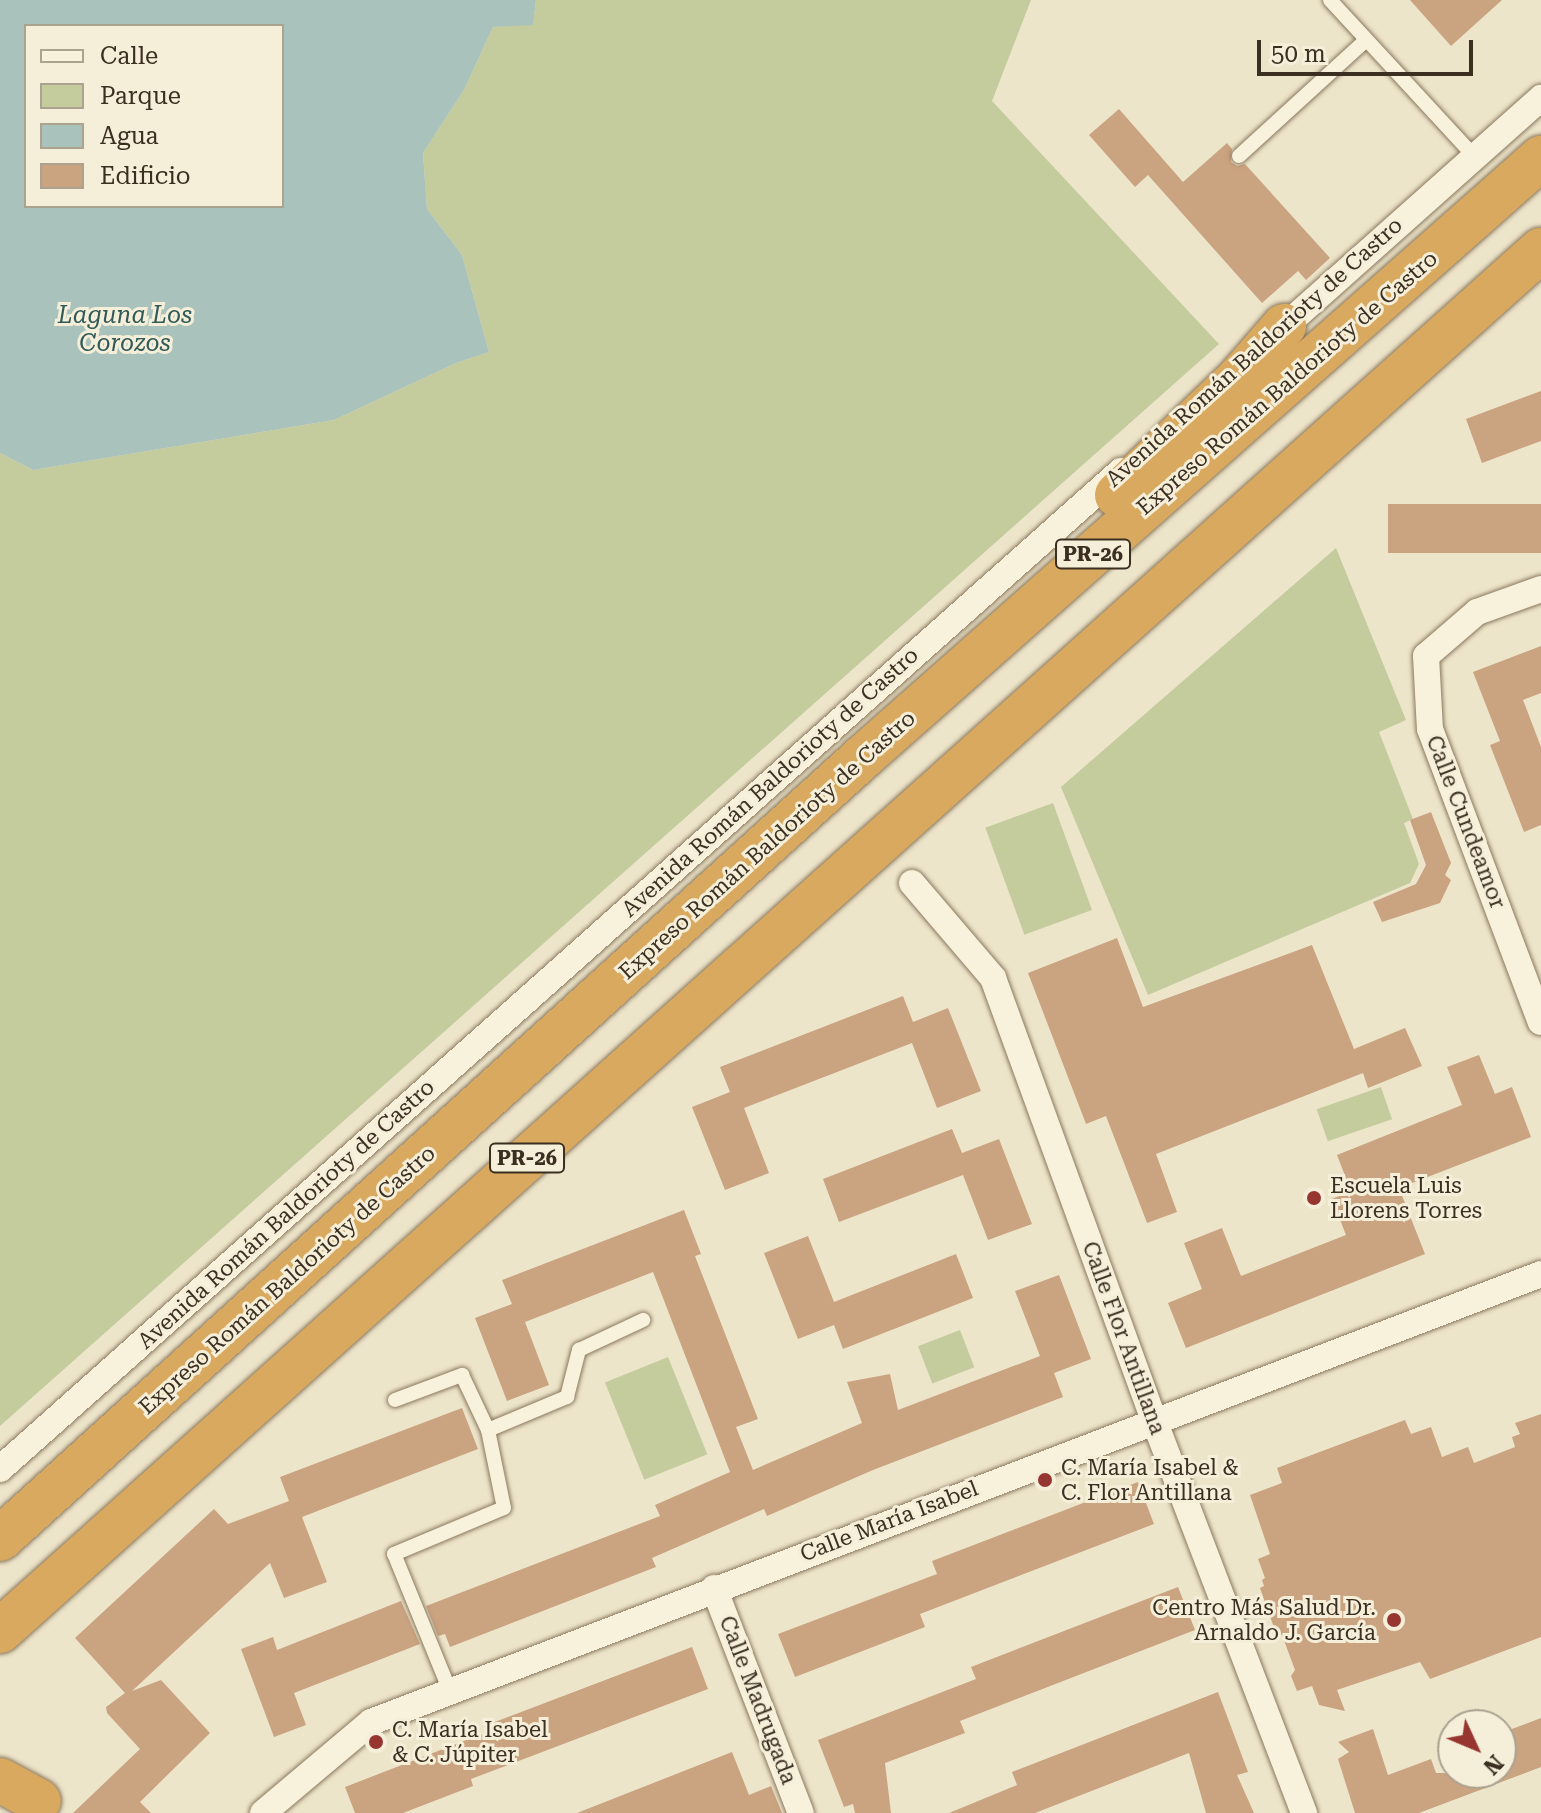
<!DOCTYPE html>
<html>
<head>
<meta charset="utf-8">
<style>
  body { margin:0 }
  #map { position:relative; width:1541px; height:1813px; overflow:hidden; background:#ede5ca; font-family:"Roboto Serif",serif }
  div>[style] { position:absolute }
  .green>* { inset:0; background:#c4cc9d; transform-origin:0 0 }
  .water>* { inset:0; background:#aac2bc }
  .building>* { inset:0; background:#caa381; transform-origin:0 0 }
  .roads { filter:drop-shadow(0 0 2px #8a785e) drop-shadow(0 0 2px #8a785e) }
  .service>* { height:14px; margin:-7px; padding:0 7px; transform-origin:7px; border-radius:7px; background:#f8f2dd }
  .minor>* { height:26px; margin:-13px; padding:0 13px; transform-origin:13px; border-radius:13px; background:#f8f2dd }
  .motorway>* { height:44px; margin:-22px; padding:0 22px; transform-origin:22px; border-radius:22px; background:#d8a95f }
  .dots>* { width:22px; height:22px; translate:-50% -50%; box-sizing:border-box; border:4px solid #f5eed9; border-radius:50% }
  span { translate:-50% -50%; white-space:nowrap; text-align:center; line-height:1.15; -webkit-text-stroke:6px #f5eed9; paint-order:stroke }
  .shield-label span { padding:2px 6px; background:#f5eed9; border:2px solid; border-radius:6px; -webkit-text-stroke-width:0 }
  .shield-label { font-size:20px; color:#3b2f21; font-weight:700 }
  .street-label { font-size:22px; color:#3b2f21 }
  .poi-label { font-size:22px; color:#3b2f21 }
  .left { translate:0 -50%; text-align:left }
  .right { translate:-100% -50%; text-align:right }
  .water-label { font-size:24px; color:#315a59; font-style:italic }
  .legend { position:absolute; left:24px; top:24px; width:260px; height:184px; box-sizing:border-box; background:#f5eed9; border:2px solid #aba28f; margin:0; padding:10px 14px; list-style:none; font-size:24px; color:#3b2f21 }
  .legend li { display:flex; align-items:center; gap:16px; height:40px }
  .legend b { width:40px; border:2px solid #aba28f }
  .north { position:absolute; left:1437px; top:1709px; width:80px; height:80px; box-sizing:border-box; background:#f5eed9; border:2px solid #aba28f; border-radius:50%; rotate:134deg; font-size:22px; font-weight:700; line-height:32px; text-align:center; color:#3b2f21 }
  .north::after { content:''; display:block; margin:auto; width:28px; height:36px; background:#973530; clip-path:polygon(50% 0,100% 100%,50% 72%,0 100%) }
  .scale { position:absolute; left:1257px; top:40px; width:216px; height:36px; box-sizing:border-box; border:4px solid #3b2f21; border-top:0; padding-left:10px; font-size:24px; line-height:28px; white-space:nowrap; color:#3b2f21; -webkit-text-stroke:6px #f5eed9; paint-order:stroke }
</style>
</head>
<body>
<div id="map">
  <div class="green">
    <div style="clip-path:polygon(536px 0,1031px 0,992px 101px,1219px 344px,0 1426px,0 453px,33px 470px,334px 420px,456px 363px,489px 352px,462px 255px,427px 209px,423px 153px,464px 90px,493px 27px,533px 24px)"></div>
    <div style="clip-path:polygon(1336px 548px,1406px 720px,1379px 732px,1413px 819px,1404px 823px,1419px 864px,1410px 883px,1148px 995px,1061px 787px)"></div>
    <div style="left:1053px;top:803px;width:114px;height:72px;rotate:70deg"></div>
    <div style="left:1381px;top:1087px;width:34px;height:68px;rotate:71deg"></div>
    <div style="left:960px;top:1330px;width:40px;height:45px;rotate:69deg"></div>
    <div style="left:668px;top:1357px;width:105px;height:68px;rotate:68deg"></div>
  </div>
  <div class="water">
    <div style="clip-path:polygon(evenodd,0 0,536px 0,533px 25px,493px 27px,464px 90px,423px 153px,427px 209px,462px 255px,489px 352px,456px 363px,334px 420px,33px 470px,0 453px,0 0,26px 26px,282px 26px,282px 206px,26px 206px,26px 26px)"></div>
  </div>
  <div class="building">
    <div style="clip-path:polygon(1410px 0,1502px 0,1451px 46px)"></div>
    <div style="clip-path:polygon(1119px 109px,1183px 182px,1227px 143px,1232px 149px,1231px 162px,1237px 166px,1245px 164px,1330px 258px,1306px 280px,1298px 271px,1262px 303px,1148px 175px,1135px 187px,1089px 135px)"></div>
    <div style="clip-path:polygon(1541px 391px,1541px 441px,1482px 463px,1466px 419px)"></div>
    <div style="left:1541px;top:504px;width:49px;height:153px;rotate:90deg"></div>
    <div style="clip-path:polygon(1541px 646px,1541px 693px,1523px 700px,1541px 747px,1541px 825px,1524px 832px,1490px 745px,1500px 741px,1473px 672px)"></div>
    <div style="clip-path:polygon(1431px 812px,1451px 863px,1445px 875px,1451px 880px,1440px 903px,1382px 922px,1373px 902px,1416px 884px,1426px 865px,1410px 820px)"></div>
    <div style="clip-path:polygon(1117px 938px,1143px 1007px,1312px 945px,1354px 1049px,1405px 1028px,1422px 1066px,1368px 1088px,1363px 1073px,1156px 1154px,1177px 1212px,1147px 1223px,1106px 1116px,1086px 1124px,1028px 973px)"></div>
    <div style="clip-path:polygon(903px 996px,913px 1022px,948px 1008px,981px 1091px,937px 1108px,912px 1043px,744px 1108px,769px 1173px,725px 1190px,692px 1107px,730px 1092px,720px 1067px)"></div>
    <div style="clip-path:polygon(1479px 1055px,1495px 1094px,1512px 1087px,1531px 1137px,1399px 1188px,1425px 1254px,1186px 1348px,1168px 1303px,1202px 1289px,1184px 1243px,1222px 1228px,1241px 1276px,1346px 1235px,1332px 1199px,1351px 1191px,1337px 1155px,1462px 1105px,1447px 1067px)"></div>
    <div style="clip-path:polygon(952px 1129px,962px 1153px,999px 1139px,1032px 1224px,988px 1240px,963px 1175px,839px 1222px,823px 1179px)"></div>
    <div style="clip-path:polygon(684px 1210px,701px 1254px,695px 1256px,758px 1419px,736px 1427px,753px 1470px,862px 1423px,847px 1382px,890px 1374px,898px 1410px,1040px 1356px,1015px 1291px,1059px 1275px,1091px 1359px,1054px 1373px,1063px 1397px,873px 1470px,767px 1516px,764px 1509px,652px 1558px,656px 1567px,450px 1647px,445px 1634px,438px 1636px,426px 1606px,660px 1516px,655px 1505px,730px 1472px,653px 1272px,525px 1322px,549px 1385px,507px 1401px,475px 1318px,512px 1304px,502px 1280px)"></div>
    <div style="clip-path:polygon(808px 1236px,834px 1302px,956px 1254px,973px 1298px,843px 1349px,834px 1325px,798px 1339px,764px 1253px)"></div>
    <div style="clip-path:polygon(462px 1408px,478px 1449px,302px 1517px,327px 1582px,284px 1598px,270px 1563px,132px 1691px,161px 1680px,210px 1733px,140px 1802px,151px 1813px,73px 1813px,140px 1749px,107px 1713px,106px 1707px,125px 1693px,75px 1638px,214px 1509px,228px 1524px,289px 1501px,280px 1477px)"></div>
    <div style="clip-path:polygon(1541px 1414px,1541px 1637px,1430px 1679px,1420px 1662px,1337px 1690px,1345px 1711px,1319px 1705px,1312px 1686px,1297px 1691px,1291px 1676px,1295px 1670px,1282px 1635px,1276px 1633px,1260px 1588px,1264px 1586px,1262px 1580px,1265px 1578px,1258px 1559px,1270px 1554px,1250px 1495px,1282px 1483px,1277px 1468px,1405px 1420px,1411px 1434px,1431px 1427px,1442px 1457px,1468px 1447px,1474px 1463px,1515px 1447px,1512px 1437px,1520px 1434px,1515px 1423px)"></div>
    <div style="clip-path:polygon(1138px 1482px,1154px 1524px,920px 1614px,925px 1627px,795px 1677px,778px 1634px,937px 1574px,932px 1561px)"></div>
    <div style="clip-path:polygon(1178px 1587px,1195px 1630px,960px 1721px,965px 1733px,885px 1763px,891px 1813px,855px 1813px,853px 1804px,844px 1807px,818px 1740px,976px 1679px,971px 1667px)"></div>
    <div style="clip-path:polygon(401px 1601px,420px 1644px,294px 1693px,306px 1725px,274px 1737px,241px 1649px,273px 1637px,277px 1650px)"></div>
    <div style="clip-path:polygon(692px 1647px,708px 1689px,471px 1779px,473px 1786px,403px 1813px,355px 1813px,345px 1787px,487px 1732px,484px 1726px)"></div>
    <div style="clip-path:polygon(1218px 1692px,1248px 1772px,1237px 1775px,1254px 1813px,1206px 1813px,1189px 1753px,1035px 1813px,949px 1813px,1017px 1785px,1012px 1772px)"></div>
    <div style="clip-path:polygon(1541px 1718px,1541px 1767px,1419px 1813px,1355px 1813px,1338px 1759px,1349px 1752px,1338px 1742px,1373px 1729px,1388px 1775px,1431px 1759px,1436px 1773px,1501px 1773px,1501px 1733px)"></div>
    <div style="clip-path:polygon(732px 1752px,749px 1795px,771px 1786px,782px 1813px,577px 1813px)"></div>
  </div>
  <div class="roads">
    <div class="service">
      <div style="left:1330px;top:0;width:214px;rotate:47.3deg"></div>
      <div style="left:1239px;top:156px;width:172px;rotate:-42.4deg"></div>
      <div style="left:395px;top:1400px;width:72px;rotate:-20.5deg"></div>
      <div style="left:462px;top:1375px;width:61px;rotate:64.7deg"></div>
      <div style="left:450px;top:1691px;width:148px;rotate:-112.2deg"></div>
      <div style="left:394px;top:1554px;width:119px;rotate:-22.7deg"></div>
      <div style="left:504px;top:1508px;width:80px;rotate:-101.6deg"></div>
      <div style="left:488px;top:1430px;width:86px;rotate:-22.7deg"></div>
      <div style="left:567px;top:1397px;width:49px;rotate:-75.7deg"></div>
      <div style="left:579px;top:1350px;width:71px;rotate:-25.1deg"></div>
    </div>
    <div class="minor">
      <div style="left:1276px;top:334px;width:355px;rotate:-41.7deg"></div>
      <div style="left:1541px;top:589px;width:68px;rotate:160.2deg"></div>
      <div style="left:1477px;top:612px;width:67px;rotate:139.2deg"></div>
      <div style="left:1426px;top:656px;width:73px;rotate:86.9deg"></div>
      <div style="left:1430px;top:729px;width:313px;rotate:69.3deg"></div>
      <div style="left:912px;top:883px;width:125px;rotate:49.5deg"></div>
      <div style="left:993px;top:978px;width:470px;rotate:70deg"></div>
      <div style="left:1154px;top:1420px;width:421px;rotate:69.1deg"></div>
      <div style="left:0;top:1469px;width:1501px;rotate:-41.68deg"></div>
      <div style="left:714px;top:1588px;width:241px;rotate:68.9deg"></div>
      <div style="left:263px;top:1813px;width:141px;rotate:-40.1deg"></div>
      <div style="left:371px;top:1722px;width:1253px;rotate:-20.95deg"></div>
    </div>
    <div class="motorway">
      <div style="left:1117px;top:495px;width:169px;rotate:-43.8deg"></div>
      <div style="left:1239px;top:378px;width:69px;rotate:-49.1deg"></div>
      <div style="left:0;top:1539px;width:1165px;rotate:-42.18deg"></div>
      <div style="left:863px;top:757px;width:905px;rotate:-41.46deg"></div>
      <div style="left:0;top:1631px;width:2069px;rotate:-41.87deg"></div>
      <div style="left:0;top:1780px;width:44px;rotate:28.3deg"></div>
    </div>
  </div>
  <div class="dots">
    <div style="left:1314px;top:1198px;background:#973530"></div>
    <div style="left:1045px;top:1480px;background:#973530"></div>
    <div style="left:1394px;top:1620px;background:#973530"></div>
    <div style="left:376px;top:1742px;background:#973530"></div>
  </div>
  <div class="shield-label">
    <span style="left:1093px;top:554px">PR-26</span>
    <span style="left:527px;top:1158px">PR-26</span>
  </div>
  <div class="street-label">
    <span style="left:1254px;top:352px;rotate:-42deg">Avenida Román Baldorioty de Castro</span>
    <span style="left:1287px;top:383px;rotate:-41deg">Expreso Román Baldorioty de Castro</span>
    <span style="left:770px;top:782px;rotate:-42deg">Avenida Román Baldorioty de Castro</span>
    <span style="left:1466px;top:822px;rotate:69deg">Calle Cundeamor</span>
    <span style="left:767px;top:845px;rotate:-42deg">Expreso Román Baldorioty de Castro</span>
    <span style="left:286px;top:1214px;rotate:-42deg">Avenida Román Baldorioty de Castro</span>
    <span style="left:287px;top:1280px;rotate:-42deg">Expreso Román Baldorioty de Castro</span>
    <span style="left:1124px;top:1338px;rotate:70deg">Calle Flor Antillana</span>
    <span style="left:889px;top:1521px;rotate:-21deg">Calle María Isabel</span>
    <span style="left:758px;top:1700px;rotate:69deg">Calle Madrugada</span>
  </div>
  <div class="poi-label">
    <span class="left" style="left:1330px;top:1198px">Escuela Luis<br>Llorens Torres</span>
    <span class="left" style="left:1061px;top:1480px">C. María Isabel &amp;<br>C. Flor Antillana</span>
    <span class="right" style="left:1376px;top:1620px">Centro Más Salud Dr.<br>Arnaldo J. García</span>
    <span class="left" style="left:392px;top:1742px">C. María Isabel<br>&amp; C. Júpiter</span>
  </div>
  <div class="water-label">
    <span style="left:125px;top:330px">Laguna Los<br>Corozos</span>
  </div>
  <ul class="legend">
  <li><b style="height:10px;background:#f8f2dd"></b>Calle</li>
  <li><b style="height:22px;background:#c4cc9d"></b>Parque</li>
  <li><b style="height:22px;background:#aac2bc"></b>Agua</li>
  <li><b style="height:22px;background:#caa381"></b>Edificio</li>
  </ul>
  <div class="north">N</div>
  <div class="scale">50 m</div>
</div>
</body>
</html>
